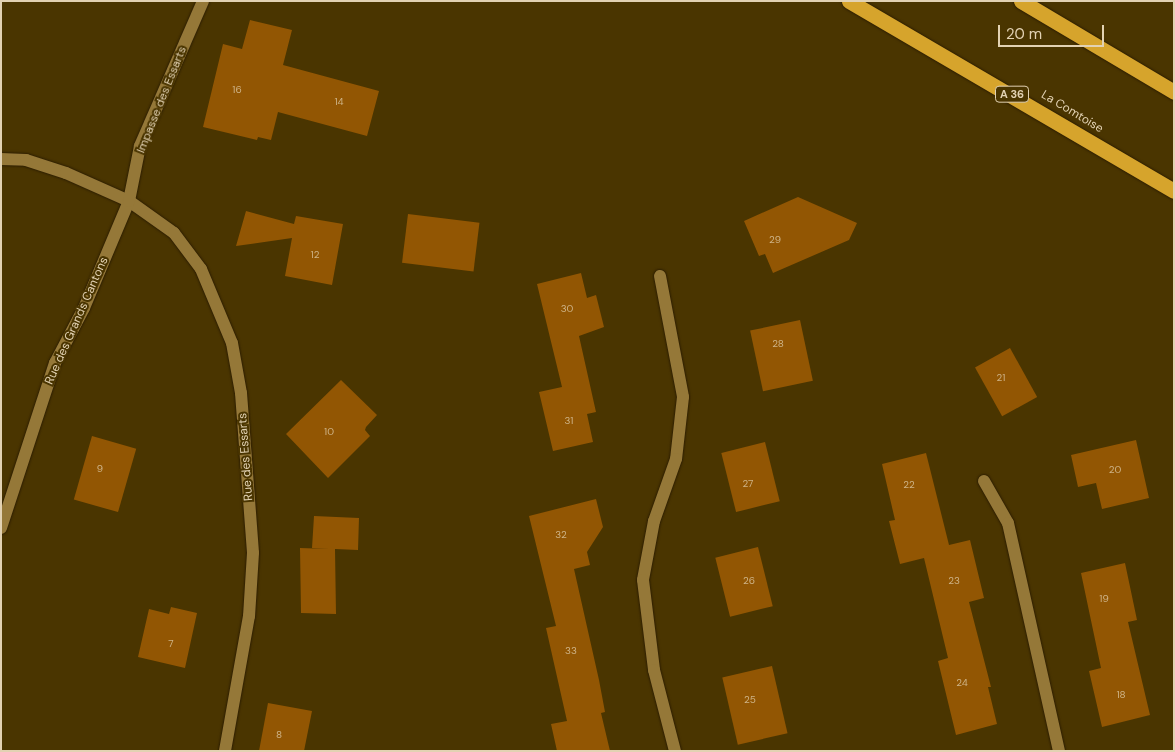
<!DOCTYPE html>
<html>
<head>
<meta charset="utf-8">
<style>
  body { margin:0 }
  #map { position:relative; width:1175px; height:752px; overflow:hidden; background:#4a3500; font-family:"DM Sans",sans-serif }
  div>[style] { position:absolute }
  .building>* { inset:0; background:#925603; transform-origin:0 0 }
  .roads { filter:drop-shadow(0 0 1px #2c1d00) drop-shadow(0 0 1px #2c1d00) }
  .minor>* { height:12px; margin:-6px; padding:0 6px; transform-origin:6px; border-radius:6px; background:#957838 }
  .highway>* { height:15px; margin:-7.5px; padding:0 7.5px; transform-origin:7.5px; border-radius:7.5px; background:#d6a42c }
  span { translate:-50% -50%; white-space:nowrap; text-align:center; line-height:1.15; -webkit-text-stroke:4px #4a3500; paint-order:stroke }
  .number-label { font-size:10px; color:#ceb387 }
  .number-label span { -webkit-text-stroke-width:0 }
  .shield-label span { padding:1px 4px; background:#4a3500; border:1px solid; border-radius:4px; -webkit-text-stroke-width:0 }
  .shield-label { font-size:11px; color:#e2d2b3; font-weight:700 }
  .street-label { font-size:12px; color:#e2d2b3 }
  .frame { position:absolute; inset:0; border:2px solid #e2d2b3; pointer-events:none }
  .scale { position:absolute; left:998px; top:25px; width:106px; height:22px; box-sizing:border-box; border:2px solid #e2d2b3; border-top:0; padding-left:6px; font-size:15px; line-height:18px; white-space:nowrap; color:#e2d2b3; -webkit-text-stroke:4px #4a3500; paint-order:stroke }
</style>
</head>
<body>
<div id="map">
  <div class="building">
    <div style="clip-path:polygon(250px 20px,292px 30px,283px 65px,379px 91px,367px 136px,278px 112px,271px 140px,258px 137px,257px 140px,203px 127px,223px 44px,242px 49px)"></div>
    <div style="clip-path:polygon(798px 197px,857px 223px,849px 240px,773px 273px,765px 254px,759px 256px,744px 221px)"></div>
    <div style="clip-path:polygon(246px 211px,294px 224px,296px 216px,343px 224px,332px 285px,285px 276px,292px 238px,236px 246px)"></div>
    <div style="left:408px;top:214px;width:72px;height:49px;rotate:7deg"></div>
    <div style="clip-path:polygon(581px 273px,587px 298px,596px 295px,604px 327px,579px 336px,596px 412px,587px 414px,593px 442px,553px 451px,539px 392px,562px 387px,537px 284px)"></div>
    <div style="left:800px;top:320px;width:62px;height:51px;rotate:78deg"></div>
    <div style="left:1010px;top:348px;width:56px;height:40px;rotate:61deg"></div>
    <div style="clip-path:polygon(341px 380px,377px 415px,366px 427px,365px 430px,370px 436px,328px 478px,286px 434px)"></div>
    <div style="left:92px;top:436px;width:46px;height:66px;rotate:16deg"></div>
    <div style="clip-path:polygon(1136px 440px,1149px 498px,1102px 509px,1096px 483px,1078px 487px,1071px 455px)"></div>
    <div style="left:765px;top:442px;width:61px;height:45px;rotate:76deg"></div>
    <div style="clip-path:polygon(926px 453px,949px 545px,970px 540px,984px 598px,969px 602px,991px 687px,988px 687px,997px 724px,956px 735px,938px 661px,948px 658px,924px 558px,900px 564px,889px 521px,895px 520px,882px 464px)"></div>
    <div style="clip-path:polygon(596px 499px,603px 527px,587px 552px,590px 565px,574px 569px,599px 680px,605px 712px,601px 713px,610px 751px,557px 751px,551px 724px,567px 721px,546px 628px,556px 626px,529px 516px)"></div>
    <div style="clip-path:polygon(314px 516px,359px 518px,358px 550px,335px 549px,336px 614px,301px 613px,300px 548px,329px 549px,312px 548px)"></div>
    <div style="left:758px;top:547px;width:61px;height:44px;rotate:76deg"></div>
    <div style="clip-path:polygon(1125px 563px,1137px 620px,1128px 622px,1150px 715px,1102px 727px,1089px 671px,1101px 668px,1081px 573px)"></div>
    <div style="clip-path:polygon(171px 607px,197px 613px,185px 668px,138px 657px,149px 609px,169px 614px)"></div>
    <div style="left:772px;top:666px;width:69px;height:51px;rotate:77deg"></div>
    <div style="clip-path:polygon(268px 703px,312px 711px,304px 751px,259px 751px)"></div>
  </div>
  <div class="roads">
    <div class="minor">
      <div style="left:1px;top:159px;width:25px;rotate:2deg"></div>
      <div style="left:26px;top:160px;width:42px;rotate:18deg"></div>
      <div style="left:66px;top:173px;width:69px;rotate:24deg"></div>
      <div style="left:129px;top:201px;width:55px;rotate:35.4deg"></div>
      <div style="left:174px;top:233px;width:45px;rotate:53.1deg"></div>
      <div style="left:201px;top:269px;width:80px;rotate:67.3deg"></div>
      <div style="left:232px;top:343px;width:51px;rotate:79.8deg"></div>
      <div style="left:241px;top:393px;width:160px;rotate:85.7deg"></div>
      <div style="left:253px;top:553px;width:63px;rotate:93.6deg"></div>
      <div style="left:249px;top:616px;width:137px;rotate:100.1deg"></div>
      <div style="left:660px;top:276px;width:123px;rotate:79.2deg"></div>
      <div style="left:683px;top:397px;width:62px;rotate:96.4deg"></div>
      <div style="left:676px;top:459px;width:66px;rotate:109.5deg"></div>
      <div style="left:654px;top:521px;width:60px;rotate:100.6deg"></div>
      <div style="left:643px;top:580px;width:91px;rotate:83deg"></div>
      <div style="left:654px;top:670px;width:84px;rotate:75.5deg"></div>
      <div style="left:984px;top:481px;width:48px;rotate:60.3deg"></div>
      <div style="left:1008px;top:523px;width:234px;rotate:77.4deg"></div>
      <div style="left:1px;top:528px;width:174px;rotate:-71.9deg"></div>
      <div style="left:55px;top:363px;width:62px;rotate:-62.2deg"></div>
      <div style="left:84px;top:308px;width:116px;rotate:-67.2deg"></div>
      <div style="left:129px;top:201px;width:56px;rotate:-78.7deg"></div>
      <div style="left:140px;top:146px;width:158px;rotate:-66.5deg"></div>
    </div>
    <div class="highway">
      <div style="left:849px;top:1px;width:376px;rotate:30.3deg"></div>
      <div style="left:1021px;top:1px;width:178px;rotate:30.7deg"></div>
    </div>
  </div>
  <div class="number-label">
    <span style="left:237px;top:90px">16</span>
    <span style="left:339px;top:102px">14</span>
    <span style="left:775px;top:240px">29</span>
    <span style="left:315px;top:255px">12</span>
    <span style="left:567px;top:309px">30</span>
    <span style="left:778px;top:344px">28</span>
    <span style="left:1001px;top:378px">21</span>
    <span style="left:569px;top:421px">31</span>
    <span style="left:329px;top:432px">10</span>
    <span style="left:100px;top:469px">9</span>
    <span style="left:1115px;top:470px">20</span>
    <span style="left:748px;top:484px">27</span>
    <span style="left:909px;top:485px">22</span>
    <span style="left:561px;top:535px">32</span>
    <span style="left:749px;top:581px">26</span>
    <span style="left:954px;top:581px">23</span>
    <span style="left:1104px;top:599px">19</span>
    <span style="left:171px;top:644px">7</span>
    <span style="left:571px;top:651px">33</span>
    <span style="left:962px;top:683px">24</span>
    <span style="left:1121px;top:695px">18</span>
    <span style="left:750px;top:700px">25</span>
    <span style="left:279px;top:735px">8</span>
  </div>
  <div class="shield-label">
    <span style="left:1012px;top:94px">A 36</span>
  </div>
  <div class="street-label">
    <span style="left:162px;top:100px;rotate:-68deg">Impasse des Essarts</span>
    <span style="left:1072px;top:112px;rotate:31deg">La Comtoise</span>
    <span style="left:77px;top:321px;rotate:-66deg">Rue des Grands Cantons</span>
    <span style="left:246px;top:457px;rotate:-94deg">Rue des Essarts</span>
  </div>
  <div class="frame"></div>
  <div class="scale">20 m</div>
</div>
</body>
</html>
